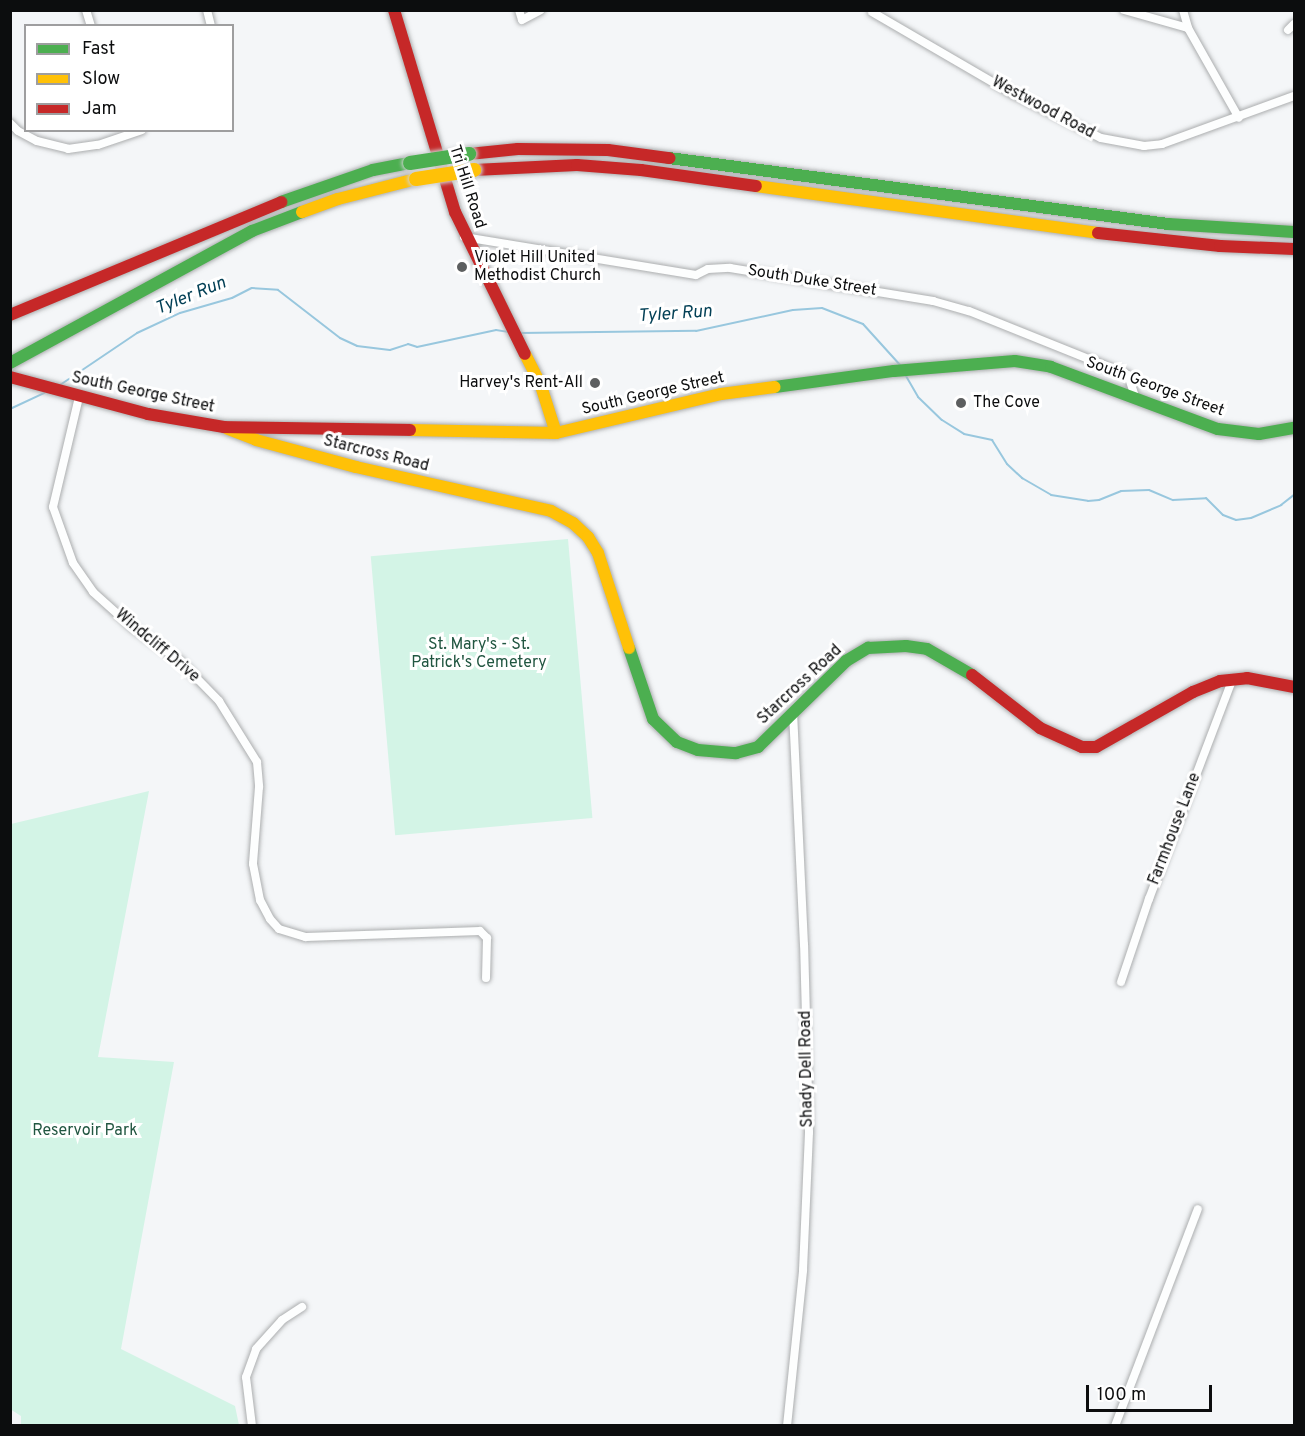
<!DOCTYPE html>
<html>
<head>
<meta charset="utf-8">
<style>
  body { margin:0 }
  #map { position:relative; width:1305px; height:1436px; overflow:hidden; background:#f4f6f8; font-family:Overpass,sans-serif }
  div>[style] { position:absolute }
  .green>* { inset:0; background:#d3f4e6; transform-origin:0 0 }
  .stream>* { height:2px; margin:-1px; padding:0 1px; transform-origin:1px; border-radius:1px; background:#98c7de }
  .roads { filter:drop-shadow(0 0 2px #acaeaf) drop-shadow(0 0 2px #acaeaf) }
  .street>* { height:8px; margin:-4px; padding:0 4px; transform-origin:4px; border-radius:4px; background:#fdfefe }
  .fast>* { height:12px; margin:-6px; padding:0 6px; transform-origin:6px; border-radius:6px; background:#4caf50 }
  .slow>* { height:12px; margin:-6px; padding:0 6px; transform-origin:6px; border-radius:6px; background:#ffc107 }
  .jam>* { height:12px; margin:-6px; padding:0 6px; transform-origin:6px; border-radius:6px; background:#c62828 }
  .bridges { filter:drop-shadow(0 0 2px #cfd0d1) drop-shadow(0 0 2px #cfd0d1) }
  .fast-bridge>* { height:14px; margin:-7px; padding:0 7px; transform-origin:7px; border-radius:7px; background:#4caf50 }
  .slow-bridge>* { height:14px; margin:-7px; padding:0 7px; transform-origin:7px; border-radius:7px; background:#ffc107 }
  .dots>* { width:16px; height:16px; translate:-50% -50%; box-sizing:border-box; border:3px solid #fff; border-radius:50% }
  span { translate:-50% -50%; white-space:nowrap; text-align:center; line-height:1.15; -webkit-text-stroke:6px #fff; paint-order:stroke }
  .street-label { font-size:16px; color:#0c0d0e }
  .poi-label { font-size:16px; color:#0c0d0e }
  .left { translate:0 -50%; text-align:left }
  .right { translate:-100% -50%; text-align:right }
  .park-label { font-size:16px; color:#215641 }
  .water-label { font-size:18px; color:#034056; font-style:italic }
  .frame { position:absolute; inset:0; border:12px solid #0c0d0e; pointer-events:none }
  .legend { position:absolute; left:24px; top:24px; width:210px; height:108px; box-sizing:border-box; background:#fff; border:2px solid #9e9e9f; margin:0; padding:8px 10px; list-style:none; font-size:18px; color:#0c0d0e }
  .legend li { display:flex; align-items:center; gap:12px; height:30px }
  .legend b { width:30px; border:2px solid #9e9e9f }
  .scale { position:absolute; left:1086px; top:1385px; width:126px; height:27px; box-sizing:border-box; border:3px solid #0c0d0e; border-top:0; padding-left:8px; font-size:18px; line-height:21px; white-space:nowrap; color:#0c0d0e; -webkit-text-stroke:4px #fff; paint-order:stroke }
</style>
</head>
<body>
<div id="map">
  <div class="green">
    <div style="left:568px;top:539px;width:280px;height:198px;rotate:85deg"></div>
    <div style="clip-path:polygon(149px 791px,98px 1057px,174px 1062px,121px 1349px,235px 1406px,239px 1425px,21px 1425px,21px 1416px,10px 1409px,11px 824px)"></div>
  </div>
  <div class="stream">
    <div style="left:520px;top:333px;width:176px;rotate:-0.7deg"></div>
    <div style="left:696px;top:331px;width:99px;rotate:-12.2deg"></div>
    <div style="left:793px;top:310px;width:29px;rotate:-4deg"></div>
    <div style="left:822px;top:308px;width:44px;rotate:21.3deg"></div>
    <div style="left:863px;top:324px;width:57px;rotate:47.9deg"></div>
    <div style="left:906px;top:376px;width:24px;rotate:60deg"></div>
    <div style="left:918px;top:397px;width:33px;rotate:44deg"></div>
    <div style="left:942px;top:420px;width:26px;rotate:32deg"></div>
    <div style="left:964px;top:434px;width:29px;rotate:12deg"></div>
    <div style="left:992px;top:440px;width:28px;rotate:58deg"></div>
    <div style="left:1007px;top:464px;width:21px;rotate:43deg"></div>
    <div style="left:1022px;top:478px;width:34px;rotate:30deg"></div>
    <div style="left:1051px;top:495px;width:37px;rotate:9deg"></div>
    <div style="left:1088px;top:501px;width:11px;rotate:-5deg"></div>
    <div style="left:1099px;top:500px;width:24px;rotate:-22deg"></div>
    <div style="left:1121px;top:491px;width:28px;rotate:-2deg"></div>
    <div style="left:1149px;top:490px;width:26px;rotate:23deg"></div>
    <div style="left:1173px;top:500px;width:33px;rotate:-3deg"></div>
    <div style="left:1206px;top:498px;width:24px;rotate:45deg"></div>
    <div style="left:1223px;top:515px;width:14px;rotate:21deg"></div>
    <div style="left:1236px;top:520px;width:15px;rotate:-8deg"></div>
    <div style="left:1251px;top:518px;width:33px;rotate:-23deg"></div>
    <div style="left:1281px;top:505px;width:16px;rotate:-38deg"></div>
    <div style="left:60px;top:385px;width:93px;rotate:-34deg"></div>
    <div style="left:137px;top:333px;width:47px;rotate:-24.9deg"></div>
    <div style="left:180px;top:313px;width:54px;rotate:-16.1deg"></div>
    <div style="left:232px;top:298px;width:22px;rotate:-27deg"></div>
    <div style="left:252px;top:288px;width:26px;rotate:4deg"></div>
    <div style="left:278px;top:290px;width:78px;rotate:37.7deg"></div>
    <div style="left:340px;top:338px;width:19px;rotate:25deg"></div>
    <div style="left:357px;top:346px;width:33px;rotate:7deg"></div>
    <div style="left:390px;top:350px;width:19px;rotate:-18deg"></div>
    <div style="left:408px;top:344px;width:9px;rotate:18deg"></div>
    <div style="left:417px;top:347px;width:81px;rotate:-12.1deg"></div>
    <div style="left:496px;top:330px;width:12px;rotate:9deg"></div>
    <div style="left:10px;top:409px;width:38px;rotate:-25deg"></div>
  </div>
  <div class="roads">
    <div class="street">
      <div style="left:86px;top:10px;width:17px;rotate:73deg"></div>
      <div style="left:207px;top:10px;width:16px;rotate:76deg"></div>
      <div style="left:519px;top:10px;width:10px;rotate:73deg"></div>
      <div style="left:522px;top:20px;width:21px;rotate:-28deg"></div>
      <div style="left:1124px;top:10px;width:66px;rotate:15.7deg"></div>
      <div style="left:1183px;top:10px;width:19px;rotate:74deg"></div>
      <div style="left:1188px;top:28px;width:103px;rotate:60.5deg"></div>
      <div style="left:872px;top:12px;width:163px;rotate:30.2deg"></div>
      <div style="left:1013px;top:94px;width:98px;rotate:26.6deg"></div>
      <div style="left:1101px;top:138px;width:44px;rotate:10.5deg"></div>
      <div style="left:1144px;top:146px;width:18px;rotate:-6deg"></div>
      <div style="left:1162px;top:144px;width:140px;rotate:-20deg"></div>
      <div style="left:1288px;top:30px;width:8px;rotate:-45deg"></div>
      <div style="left:10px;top:123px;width:11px;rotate:45deg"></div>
      <div style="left:18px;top:131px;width:21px;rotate:28deg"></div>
      <div style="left:37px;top:141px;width:32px;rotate:14deg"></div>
      <div style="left:68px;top:149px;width:30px;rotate:-8deg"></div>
      <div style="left:98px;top:145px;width:46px;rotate:-18.8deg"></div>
      <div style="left:464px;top:237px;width:235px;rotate:9.3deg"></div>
      <div style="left:696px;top:275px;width:13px;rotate:-27deg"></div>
      <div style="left:708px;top:269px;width:22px;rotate:-3deg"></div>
      <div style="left:730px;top:268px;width:206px;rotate:9.2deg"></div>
      <div style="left:933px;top:301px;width:37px;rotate:16deg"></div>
      <div style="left:969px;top:311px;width:171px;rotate:21.9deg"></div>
      <div style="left:1128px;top:375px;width:22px;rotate:72deg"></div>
      <div style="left:79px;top:397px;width:113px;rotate:103.3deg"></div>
      <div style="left:53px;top:507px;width:59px;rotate:70.3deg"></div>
      <div style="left:73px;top:563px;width:35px;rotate:55deg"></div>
      <div style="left:93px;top:592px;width:52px;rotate:41.9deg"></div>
      <div style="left:132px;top:627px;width:59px;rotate:35.3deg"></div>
      <div style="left:180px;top:661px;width:56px;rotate:45.7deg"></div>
      <div style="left:219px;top:701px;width:72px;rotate:58.1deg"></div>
      <div style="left:257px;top:762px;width:25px;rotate:85deg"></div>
      <div style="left:259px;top:787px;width:77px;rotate:94.5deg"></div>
      <div style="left:253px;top:864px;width:37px;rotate:79deg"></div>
      <div style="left:260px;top:900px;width:21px;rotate:62deg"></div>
      <div style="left:270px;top:919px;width:13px;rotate:48deg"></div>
      <div style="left:279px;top:929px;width:28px;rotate:17deg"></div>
      <div style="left:306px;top:937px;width:174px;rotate:-2deg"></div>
      <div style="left:480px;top:931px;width:10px;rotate:45deg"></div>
      <div style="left:487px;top:938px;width:40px;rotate:91.4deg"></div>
      <div style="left:1121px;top:982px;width:88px;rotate:-71.4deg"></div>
      <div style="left:1149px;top:899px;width:236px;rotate:-69.2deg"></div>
      <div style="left:252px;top:1426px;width:49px;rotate:-97deg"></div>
      <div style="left:246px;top:1377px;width:30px;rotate:-70deg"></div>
      <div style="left:256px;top:1349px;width:39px;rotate:-48deg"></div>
      <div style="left:282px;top:1320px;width:24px;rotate:-33deg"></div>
      <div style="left:787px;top:1426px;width:157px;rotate:-84.1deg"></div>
      <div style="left:803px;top:1270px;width:138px;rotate:-87.5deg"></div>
      <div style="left:809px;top:1132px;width:187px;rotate:-91.5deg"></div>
      <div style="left:804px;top:945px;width:234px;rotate:-92.7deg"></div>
      <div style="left:1115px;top:1426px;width:232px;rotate:-69.1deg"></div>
    </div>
    <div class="fast">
      <div style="left:669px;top:158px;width:503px;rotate:7.53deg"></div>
      <div style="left:1168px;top:224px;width:126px;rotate:3.6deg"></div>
      <div style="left:281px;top:202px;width:97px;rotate:-19.2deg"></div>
      <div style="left:373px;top:170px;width:38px;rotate:-11deg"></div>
      <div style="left:10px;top:363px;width:276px;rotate:-28.6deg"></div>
      <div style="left:252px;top:231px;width:53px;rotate:-20.8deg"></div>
      <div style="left:775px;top:387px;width:120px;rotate:-7.7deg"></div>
      <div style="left:894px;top:371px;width:121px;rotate:-4.7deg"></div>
      <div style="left:1015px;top:361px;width:36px;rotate:9deg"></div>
      <div style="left:1051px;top:367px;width:178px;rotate:20.4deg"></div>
      <div style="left:1218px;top:429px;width:41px;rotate:7deg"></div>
      <div style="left:1259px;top:434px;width:36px;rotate:-10deg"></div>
      <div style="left:629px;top:648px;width:75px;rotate:71.3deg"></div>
      <div style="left:653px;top:719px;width:33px;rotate:44deg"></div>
      <div style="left:677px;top:742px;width:22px;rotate:21deg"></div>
      <div style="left:698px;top:750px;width:38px;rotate:5deg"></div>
      <div style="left:736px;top:753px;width:23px;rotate:-15deg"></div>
      <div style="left:758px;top:747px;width:123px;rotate:-44.3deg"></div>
      <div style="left:846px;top:661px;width:26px;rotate:-31deg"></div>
      <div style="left:868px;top:648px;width:38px;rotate:-3deg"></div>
      <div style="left:906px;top:646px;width:21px;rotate:8deg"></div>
      <div style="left:927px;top:649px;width:52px;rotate:30deg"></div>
    </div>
    <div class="slow">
      <div style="left:756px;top:186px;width:345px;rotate:7.8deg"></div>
      <div style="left:302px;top:212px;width:38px;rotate:-20deg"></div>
      <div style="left:338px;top:199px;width:81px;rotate:-14.4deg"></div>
      <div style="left:525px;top:354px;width:36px;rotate:63deg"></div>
      <div style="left:541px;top:386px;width:49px;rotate:72.3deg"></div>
      <div style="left:228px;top:429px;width:30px;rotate:21deg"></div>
      <div style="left:256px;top:440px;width:104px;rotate:15.1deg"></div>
      <div style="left:356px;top:467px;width:200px;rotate:12.7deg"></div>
      <div style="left:551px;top:511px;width:25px;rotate:29deg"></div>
      <div style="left:573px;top:523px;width:21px;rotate:43deg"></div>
      <div style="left:588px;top:537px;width:19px;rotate:58deg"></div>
      <div style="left:598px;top:553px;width:100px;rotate:71.9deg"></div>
      <div style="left:410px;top:430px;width:146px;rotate:1.2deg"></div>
      <div style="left:556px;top:433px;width:170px;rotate:-13.3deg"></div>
      <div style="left:721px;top:394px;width:54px;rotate:-7.4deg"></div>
    </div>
    <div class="jam">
      <div style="left:394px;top:10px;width:211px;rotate:73.2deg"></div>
      <div style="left:455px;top:212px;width:158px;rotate:63.8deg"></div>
      <div style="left:469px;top:154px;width:49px;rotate:-5.8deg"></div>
      <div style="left:518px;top:149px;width:90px;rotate:0.6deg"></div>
      <div style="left:608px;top:150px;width:62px;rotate:7.5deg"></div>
      <div style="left:474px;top:170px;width:103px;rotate:-2.8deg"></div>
      <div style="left:577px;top:165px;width:64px;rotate:4.5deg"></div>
      <div style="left:641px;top:170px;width:116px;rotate:7.9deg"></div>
      <div style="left:1098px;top:233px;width:123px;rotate:6.1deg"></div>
      <div style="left:1220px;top:246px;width:74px;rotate:2.3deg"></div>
      <div style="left:10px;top:315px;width:294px;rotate:-22.6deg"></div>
      <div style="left:10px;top:377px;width:143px;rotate:15deg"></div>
      <div style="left:148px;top:414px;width:77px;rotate:9.7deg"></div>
      <div style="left:224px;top:427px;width:186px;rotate:0.9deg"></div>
      <div style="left:972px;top:675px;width:86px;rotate:37.9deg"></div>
      <div style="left:1040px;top:728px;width:46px;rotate:24.3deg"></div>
      <div style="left:1082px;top:747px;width:14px"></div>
      <div style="left:1096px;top:747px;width:112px;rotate:-29.6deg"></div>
      <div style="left:1193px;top:692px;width:29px;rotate:-22deg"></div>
      <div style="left:1220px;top:681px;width:27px;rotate:-6deg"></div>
      <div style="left:1247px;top:678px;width:48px;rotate:10.8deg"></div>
    </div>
  </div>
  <div class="bridges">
    <div class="fast-bridge">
      <div style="left:410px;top:163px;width:60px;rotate:-8.7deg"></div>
    </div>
    <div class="slow-bridge">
      <div style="left:416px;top:179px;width:59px;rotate:-8.8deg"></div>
    </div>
  </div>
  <div class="dots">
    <div style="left:462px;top:267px;background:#5d5f60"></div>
    <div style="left:595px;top:383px;background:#5d5f60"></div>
    <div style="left:961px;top:403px;background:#5d5f60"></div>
  </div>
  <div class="street-label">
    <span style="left:1043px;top:108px;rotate:28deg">Westwood Road</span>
    <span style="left:467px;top:187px;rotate:72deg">Tri Hill Road</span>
    <span style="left:812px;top:281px;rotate:9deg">South Duke Street</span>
    <span style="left:1155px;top:387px;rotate:20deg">South George Street</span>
    <span style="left:143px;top:393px;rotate:12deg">South George Street</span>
    <span style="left:653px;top:394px;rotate:-13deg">South George Street</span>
    <span style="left:376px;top:454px;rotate:14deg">Starcross Road</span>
    <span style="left:157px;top:646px;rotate:40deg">Windcliff Drive</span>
    <span style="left:800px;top:685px;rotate:-43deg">Starcross Road</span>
    <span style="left:1175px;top:829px;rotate:-69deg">Farmhouse Lane</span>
    <span style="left:807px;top:1069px;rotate:-91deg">Shady Dell Road</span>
  </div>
  <div class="poi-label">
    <span class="left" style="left:474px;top:267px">Violet Hill United<br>Methodist Church</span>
    <span class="right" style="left:583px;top:383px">Harvey's Rent-All</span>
    <span class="left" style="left:973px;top:403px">The Cove</span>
  </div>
  <div class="park-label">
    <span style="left:479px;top:654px">St. Mary's - St.<br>Patrick's Cemetery</span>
    <span style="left:85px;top:1131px">Reservoir Park</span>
  </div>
  <div class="water-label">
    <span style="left:191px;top:297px;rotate:-22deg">Tyler Run</span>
    <span style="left:675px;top:315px;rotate:-4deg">Tyler Run</span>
  </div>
  <div class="frame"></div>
  <ul class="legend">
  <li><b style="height:8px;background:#4caf50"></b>Fast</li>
  <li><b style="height:8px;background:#ffc107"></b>Slow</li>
  <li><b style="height:8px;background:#c62828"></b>Jam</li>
  </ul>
  <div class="scale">100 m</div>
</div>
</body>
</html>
